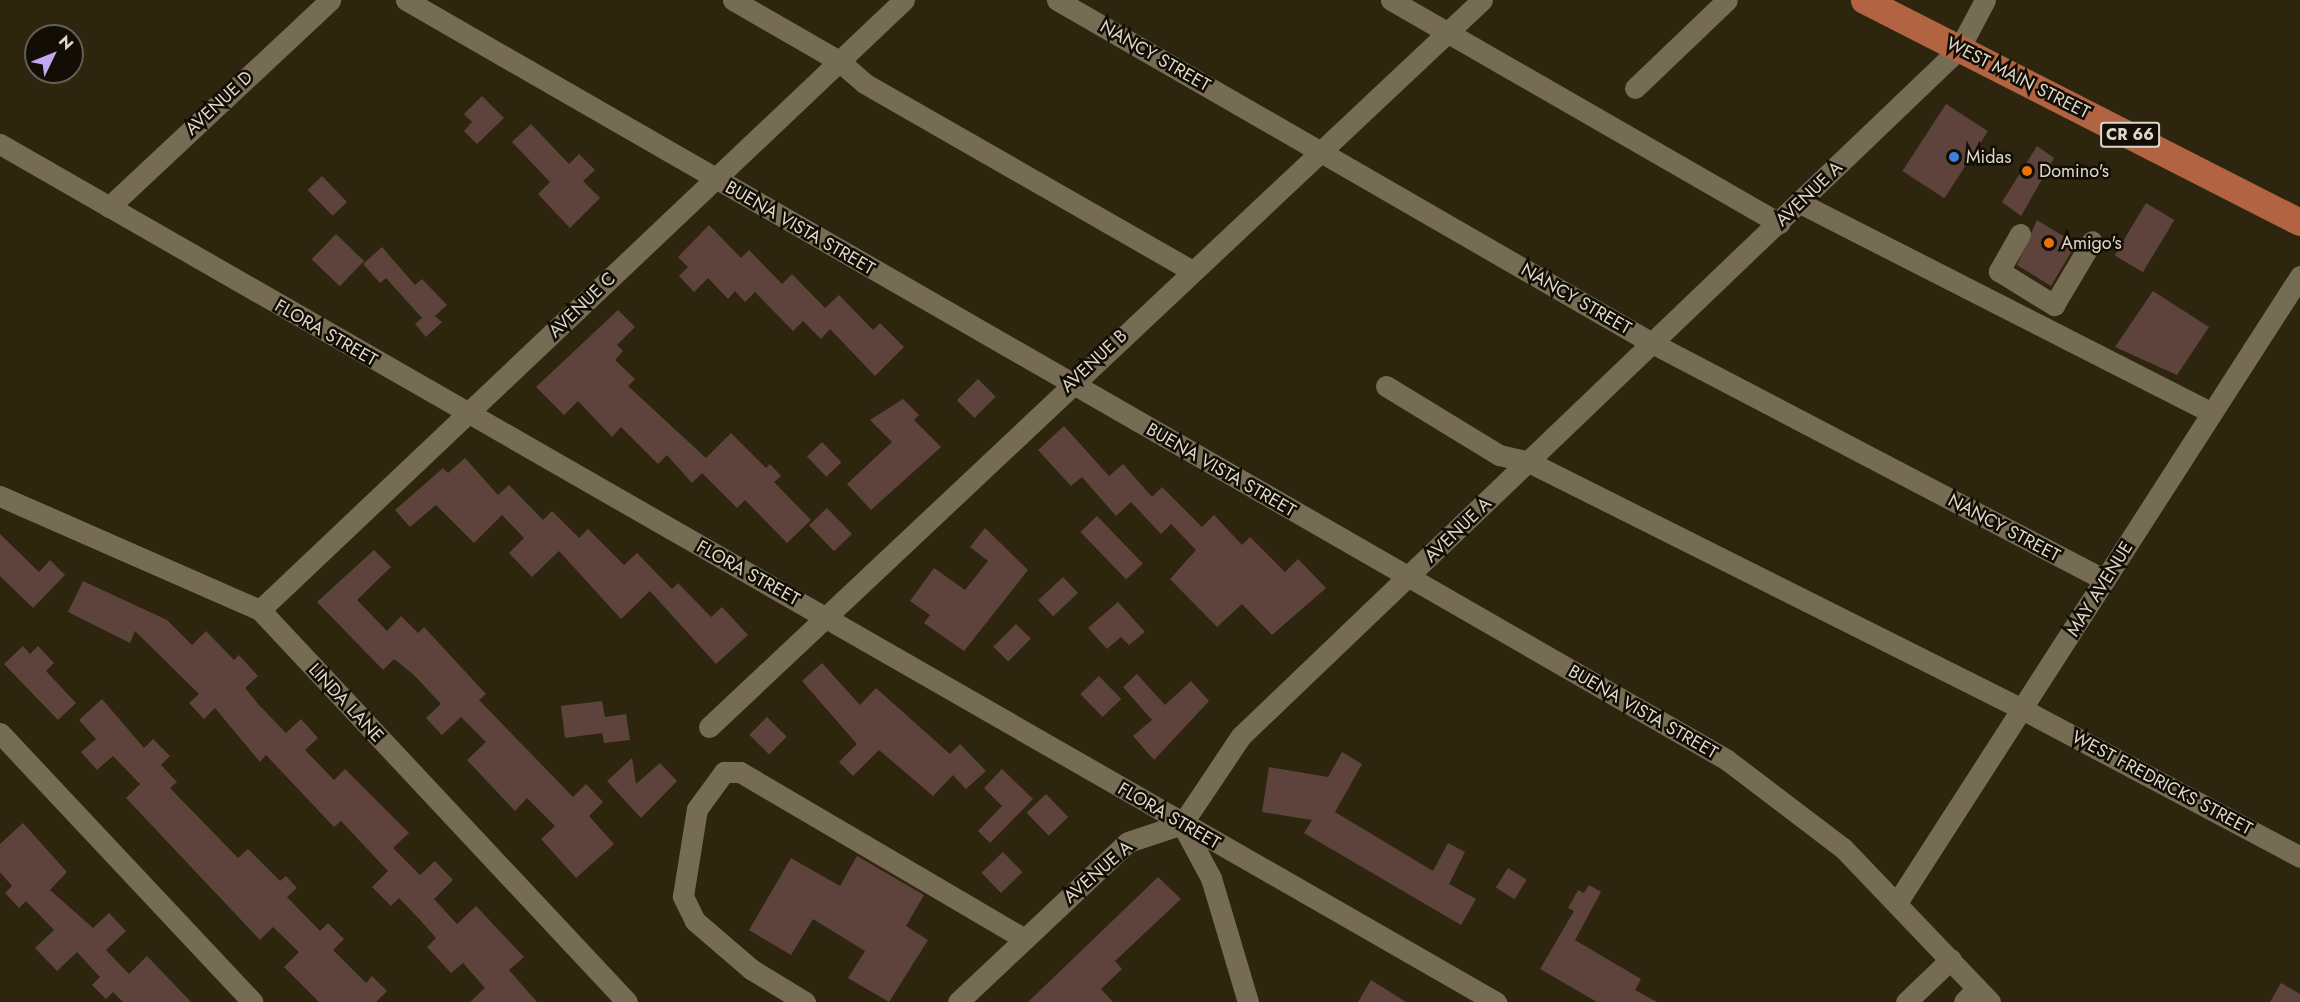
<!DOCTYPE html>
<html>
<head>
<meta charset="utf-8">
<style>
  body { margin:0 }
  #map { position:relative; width:2300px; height:1002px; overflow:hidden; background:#2d250e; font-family:Jost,sans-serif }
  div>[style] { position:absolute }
  .building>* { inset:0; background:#5e433d; transform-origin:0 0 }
  .minor>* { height:21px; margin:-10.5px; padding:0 10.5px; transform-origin:10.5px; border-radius:10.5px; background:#756c53 }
  .major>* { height:27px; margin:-13.5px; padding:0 13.5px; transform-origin:13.5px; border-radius:13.5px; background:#b26442 }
  .dots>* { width:16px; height:16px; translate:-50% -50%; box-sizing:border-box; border:3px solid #120e05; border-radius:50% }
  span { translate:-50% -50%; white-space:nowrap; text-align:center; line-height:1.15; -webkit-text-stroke:5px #120e05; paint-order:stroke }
  .shield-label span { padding:2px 4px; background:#120e05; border:2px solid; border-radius:4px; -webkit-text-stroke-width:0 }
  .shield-label { font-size:16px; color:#ddd8ca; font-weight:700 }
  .street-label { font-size:18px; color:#ddd8ca }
  .poi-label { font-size:18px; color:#ddd8ca }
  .left { translate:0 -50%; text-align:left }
  .north { position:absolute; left:24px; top:24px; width:60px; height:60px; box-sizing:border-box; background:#120e05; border:2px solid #635f54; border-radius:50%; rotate:47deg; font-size:16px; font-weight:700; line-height:24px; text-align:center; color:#ddd8ca }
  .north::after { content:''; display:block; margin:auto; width:21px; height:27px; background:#c3a7f2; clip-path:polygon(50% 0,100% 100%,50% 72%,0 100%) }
</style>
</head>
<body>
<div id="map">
  <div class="building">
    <div style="clip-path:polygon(482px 96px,504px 118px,477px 144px,464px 131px,472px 122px,464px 114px)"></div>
    <div style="left:1946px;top:104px;width:50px;height:80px;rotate:33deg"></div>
    <div style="clip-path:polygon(531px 124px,569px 164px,579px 154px,595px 170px,583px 181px,600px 198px,570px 228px,538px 194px,550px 182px,512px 142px)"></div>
    <div style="clip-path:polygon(2037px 146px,2054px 158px,2021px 216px,2002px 202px)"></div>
    <div style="left:322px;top:176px;width:36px;height:20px;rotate:46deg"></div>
    <div style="left:2146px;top:203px;width:33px;height:61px;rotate:31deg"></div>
    <div style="clip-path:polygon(2037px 220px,2076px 244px,2051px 286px,2017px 265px)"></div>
    <div style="clip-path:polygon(709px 225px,741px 258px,749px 250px,782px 284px,792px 274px,825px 308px,839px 295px,873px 330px,880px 323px,904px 347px,875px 376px,830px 329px,821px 339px,803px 321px,793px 331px,755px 292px,745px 302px,735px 291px,728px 299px,708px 278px,694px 292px,679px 276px,688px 267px,678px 257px)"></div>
    <div style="left:336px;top:234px;width:39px;height:35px;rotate:44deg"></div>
    <div style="clip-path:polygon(382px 247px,415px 285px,422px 279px,447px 305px,435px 316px,442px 322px,426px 337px,415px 324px,422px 318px,386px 278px,380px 283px,363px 264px)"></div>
    <div style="clip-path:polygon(2153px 291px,2209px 327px,2177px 375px,2115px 347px)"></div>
    <div style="clip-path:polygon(618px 310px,635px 327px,617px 345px,623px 351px,615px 360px,635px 379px,628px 386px,706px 458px,731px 433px,766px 468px,770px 464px,781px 476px,774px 482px,811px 520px,787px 543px,745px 500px,737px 508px,702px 473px,692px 483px,667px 455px,658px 464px,621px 427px,612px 437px,578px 401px,564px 415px,536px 387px)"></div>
    <div style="left:978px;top:379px;width:25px;height:30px;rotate:45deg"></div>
    <div style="clip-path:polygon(903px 399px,919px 415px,914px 420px,941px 447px,871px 510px,847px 484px,892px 442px,870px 420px)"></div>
    <div style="clip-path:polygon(1064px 426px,1109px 476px,1123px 464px,1152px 497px,1162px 487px,1202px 527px,1214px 515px,1242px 545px,1250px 537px,1285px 572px,1298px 559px,1326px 588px,1272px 635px,1242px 604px,1217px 627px,1170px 579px,1196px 550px,1171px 524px,1161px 534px,1131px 502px,1116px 516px,1082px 477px,1071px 486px,1038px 450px)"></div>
    <div style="left:822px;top:442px;width:28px;height:21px;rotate:46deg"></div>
    <div style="clip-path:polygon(465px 458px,498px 495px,509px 485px,543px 520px,552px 511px,579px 538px,588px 529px,624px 565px,637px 553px,672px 589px,678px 583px,711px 617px,722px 607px,748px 635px,716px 664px,650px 591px,621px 619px,559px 551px,532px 577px,509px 553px,524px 538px,502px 515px,474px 543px,436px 505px,410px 527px,395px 510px,443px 468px,448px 473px)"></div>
    <div style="left:827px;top:508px;width:36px;height:25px;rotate:46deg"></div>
    <div style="left:1097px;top:516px;width:66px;height:23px;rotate:46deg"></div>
    <div style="clip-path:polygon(985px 528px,1028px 570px,964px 651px,924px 623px,930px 615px,910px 601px,934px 568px,965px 590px,988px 561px,970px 547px)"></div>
    <div style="clip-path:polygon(0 534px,39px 572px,50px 560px,65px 575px,33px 608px,0 576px)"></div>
    <div style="clip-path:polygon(374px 550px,391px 567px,357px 600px,387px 631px,401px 616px,418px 633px,424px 627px,486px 694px,479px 700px,573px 797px,586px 784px,603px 802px,589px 816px,614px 844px,576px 878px,541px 839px,555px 826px,527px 798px,515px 811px,467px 760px,486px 742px,461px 717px,442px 735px,426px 718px,441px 704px,413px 674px,394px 659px,383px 670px,317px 602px)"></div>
    <div style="left:1063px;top:577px;width:22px;height:34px;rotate:47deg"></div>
    <div style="clip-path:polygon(83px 581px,167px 620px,192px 645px,206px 631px,234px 660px,239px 655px,258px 676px,245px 688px,259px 705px,286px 733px,301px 719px,318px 738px,305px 750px,334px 780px,345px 769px,409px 833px,393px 848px,420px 875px,435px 861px,453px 880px,434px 899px,457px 924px,476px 906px,524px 957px,509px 970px,537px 1002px,470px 1002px,485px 988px,463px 963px,451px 973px,427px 947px,436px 938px,421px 921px,399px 898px,391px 906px,372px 887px,388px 871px,341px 821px,334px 827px,266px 755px,260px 762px,215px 708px,204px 719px,189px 703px,199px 694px,135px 631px,130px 643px,68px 612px)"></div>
    <div style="clip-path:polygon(1118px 602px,1145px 632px,1129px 645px,1121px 637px,1107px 649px,1088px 628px)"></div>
    <div style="left:1016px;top:624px;width:21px;height:32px;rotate:45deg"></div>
    <div style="clip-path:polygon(23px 646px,30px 654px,38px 646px,54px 663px,46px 671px,76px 703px,58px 720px,4px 664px)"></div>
    <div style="clip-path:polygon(822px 663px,860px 705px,876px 688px,950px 754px,960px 744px,986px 771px,966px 789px,953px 775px,933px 796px,879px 750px,853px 776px,839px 762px,857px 744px,802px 681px)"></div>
    <div style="clip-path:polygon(1137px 674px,1165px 705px,1191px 681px,1209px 701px,1154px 760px,1133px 736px,1152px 720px,1123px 687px)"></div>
    <div style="left:1099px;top:676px;width:32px;height:26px;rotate:46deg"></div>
    <div style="clip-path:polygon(102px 699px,144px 748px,153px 739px,170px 756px,161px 765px,177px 782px,170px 788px,238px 858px,248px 849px,280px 881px,286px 876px,297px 888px,287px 897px,320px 931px,328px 923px,344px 939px,333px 950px,366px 983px,372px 976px,387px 991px,376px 1002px,319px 1002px,284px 967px,299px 952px,273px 927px,260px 940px,126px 798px,140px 784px,113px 756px,97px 770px,81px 752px,96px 739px,79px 720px)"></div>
    <div style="clip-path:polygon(602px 701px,605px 717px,626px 714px,630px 740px,604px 743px,602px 733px,565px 738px,561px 706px)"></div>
    <div style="left:767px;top:717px;width:28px;height:25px;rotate:45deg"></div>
    <div style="clip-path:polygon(1342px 752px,1362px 764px,1335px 812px,1433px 871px,1448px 843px,1465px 852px,1449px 884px,1476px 899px,1461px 925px,1304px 833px,1312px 820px,1262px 812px,1269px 767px,1328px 777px)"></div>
    <div style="clip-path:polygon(632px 758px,636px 784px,660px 763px,677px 781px,641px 818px,607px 781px)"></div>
    <div style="clip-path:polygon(1002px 769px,1033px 799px,990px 843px,978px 831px,1002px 806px,984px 788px)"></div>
    <div style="left:1046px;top:794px;width:32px;height:27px;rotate:46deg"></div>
    <div style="clip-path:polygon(23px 823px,67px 872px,50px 890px,93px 928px,109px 913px,126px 931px,106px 950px,129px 974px,147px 956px,191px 1002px,123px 1002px,113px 992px,106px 999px,92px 985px,100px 977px,77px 952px,57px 971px,35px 948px,54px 930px,26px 901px,19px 908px,5px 893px,12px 886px,0 872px,0 844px)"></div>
    <div style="left:1003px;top:852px;width:28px;height:30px;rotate:46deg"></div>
    <div style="clip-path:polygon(857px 856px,924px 895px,906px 926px,928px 940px,889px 1002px,848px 978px,865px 951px,813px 919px,791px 955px,749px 930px,791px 858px,840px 886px)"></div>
    <div style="left:1508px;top:868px;width:22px;height:23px;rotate:32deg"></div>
    <div style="clip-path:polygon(1158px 877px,1181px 899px,1115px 961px,1122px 969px,1101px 989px,1113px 1002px,1028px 1002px)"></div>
    <div style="clip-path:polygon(1589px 885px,1601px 892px,1575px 940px,1641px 979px,1635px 990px,1657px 1002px,1597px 1002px,1540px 969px,1574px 911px,1568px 908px,1578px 890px,1584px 893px)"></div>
    <div style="clip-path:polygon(1371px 980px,1406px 1002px,1358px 1002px)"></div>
    <div style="clip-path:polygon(2281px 983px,2300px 994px,2300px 1002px,2270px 1002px)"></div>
  </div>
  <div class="minor">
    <div style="left:406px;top:0;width:1524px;rotate:29.91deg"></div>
    <div style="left:1727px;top:760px;width:146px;rotate:37.2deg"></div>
    <div style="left:1843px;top:848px;width:213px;rotate:46.3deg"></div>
    <div style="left:733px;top:0;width:122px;rotate:29.9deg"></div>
    <div style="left:839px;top:61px;width:33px;rotate:41deg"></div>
    <div style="left:864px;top:83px;width:378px;rotate:29.8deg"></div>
    <div style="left:1057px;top:0;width:687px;rotate:29.96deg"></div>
    <div style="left:1652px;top:343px;width:511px;rotate:27.62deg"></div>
    <div style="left:1391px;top:0;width:448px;rotate:29.9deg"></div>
    <div style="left:1635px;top:88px;width:127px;rotate:-43.7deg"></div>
    <div style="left:0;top:144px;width:1725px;rotate:29.84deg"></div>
    <div style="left:1800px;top:203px;width:462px;rotate:27deg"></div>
    <div style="left:109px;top:207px;width:303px;rotate:-43.1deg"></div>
    <div style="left:2020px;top:234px;width:43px;rotate:119.6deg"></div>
    <div style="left:1999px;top:271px;width:65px;rotate:31.7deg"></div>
    <div style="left:2054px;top:305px;width:74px;rotate:-59.3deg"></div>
    <div style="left:1386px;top:386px;width:132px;rotate:31.4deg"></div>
    <div style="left:1499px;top:455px;width:31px;rotate:13deg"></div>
    <div style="left:1529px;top:462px;width:554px;rotate:26.61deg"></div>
    <div style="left:2024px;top:710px;width:313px;rotate:28deg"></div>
    <div style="left:0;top:496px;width:284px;rotate:23.7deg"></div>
    <div style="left:260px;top:610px;width:537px;rotate:46.89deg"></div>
    <div style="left:260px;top:610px;width:887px;rotate:-43.45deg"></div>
    <div style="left:709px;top:727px;width:1061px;rotate:-43.24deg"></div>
    <div style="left:0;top:733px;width:369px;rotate:46.8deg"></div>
    <div style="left:1182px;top:824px;width:61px;rotate:61.8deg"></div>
    <div style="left:1211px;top:878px;width:129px;rotate:73.4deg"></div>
    <div style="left:1898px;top:901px;width:743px;rotate:-57.25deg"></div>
    <div style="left:805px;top:1002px;width:63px;rotate:-148.6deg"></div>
    <div style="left:751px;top:969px;width:74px;rotate:-139.4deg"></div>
    <div style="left:695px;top:921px;width:28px;rotate:-116deg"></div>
    <div style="left:683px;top:896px;width:88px;rotate:-80.9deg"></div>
    <div style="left:697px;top:809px;width:46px;rotate:-53.9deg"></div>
    <div style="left:724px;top:772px;width:16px"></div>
    <div style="left:740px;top:772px;width:330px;rotate:30.4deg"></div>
    <div style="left:958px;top:1002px;width:233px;rotate:-43.3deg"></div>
    <div style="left:1128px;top:842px;width:57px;rotate:-18.4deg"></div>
    <div style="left:1182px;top:824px;width:106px;rotate:-56.2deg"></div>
    <div style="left:1241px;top:736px;width:994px;rotate:-43.74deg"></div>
    <div style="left:1959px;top:49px;width:55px;rotate:-62deg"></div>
    <div style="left:1906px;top:1002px;width:62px;rotate:-43.7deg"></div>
    <div style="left:1964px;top:1002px;width:19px;rotate:-47deg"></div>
  </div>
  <div class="major">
    <div style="left:1864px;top:0;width:489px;rotate:27deg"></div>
  </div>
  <div class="dots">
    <div style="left:1954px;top:157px;background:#3f7fe0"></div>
    <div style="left:2027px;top:171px;background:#e8710a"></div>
    <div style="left:2049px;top:243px;background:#e8710a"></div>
  </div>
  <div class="shield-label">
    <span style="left:2130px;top:135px">CR 66</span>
  </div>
  <div class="street-label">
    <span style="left:1155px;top:56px;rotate:30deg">NANCY STREET</span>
    <span style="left:2018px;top:78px;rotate:27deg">WEST MAIN STREET</span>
    <span style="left:219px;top:103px;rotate:-43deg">AVENUE D</span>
    <span style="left:1809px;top:194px;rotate:-44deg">AVENUE A</span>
    <span style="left:800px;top:228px;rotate:30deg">BUENA VISTA STREET</span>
    <span style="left:1576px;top:299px;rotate:30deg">NANCY STREET</span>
    <span style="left:582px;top:305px;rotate:-44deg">AVENUE C</span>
    <span style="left:326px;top:333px;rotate:30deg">FLORA STREET</span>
    <span style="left:1094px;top:361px;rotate:-43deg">AVENUE B</span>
    <span style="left:1221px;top:470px;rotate:30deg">BUENA VISTA STREET</span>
    <span style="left:2004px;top:528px;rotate:28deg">NANCY STREET</span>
    <span style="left:1458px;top:530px;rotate:-44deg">AVENUE A</span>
    <span style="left:748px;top:573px;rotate:29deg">FLORA STREET</span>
    <span style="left:2100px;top:589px;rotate:-58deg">MAY AVENUE</span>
    <span style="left:346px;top:703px;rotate:47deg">LINDA LANE</span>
    <span style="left:1643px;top:712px;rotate:30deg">BUENA VISTA STREET</span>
    <span style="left:2162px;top:783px;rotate:28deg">WEST FREDRICKS STREET</span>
    <span style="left:1169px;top:816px;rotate:30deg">FLORA STREET</span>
    <span style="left:1098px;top:872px;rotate:-41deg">AVENUE A</span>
  </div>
  <div class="poi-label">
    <span class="left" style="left:1966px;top:157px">Midas</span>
    <span class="left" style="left:2039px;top:171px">Domino's</span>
    <span class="left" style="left:2061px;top:243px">Amigo's</span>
  </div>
  <div class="north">N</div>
</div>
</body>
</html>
